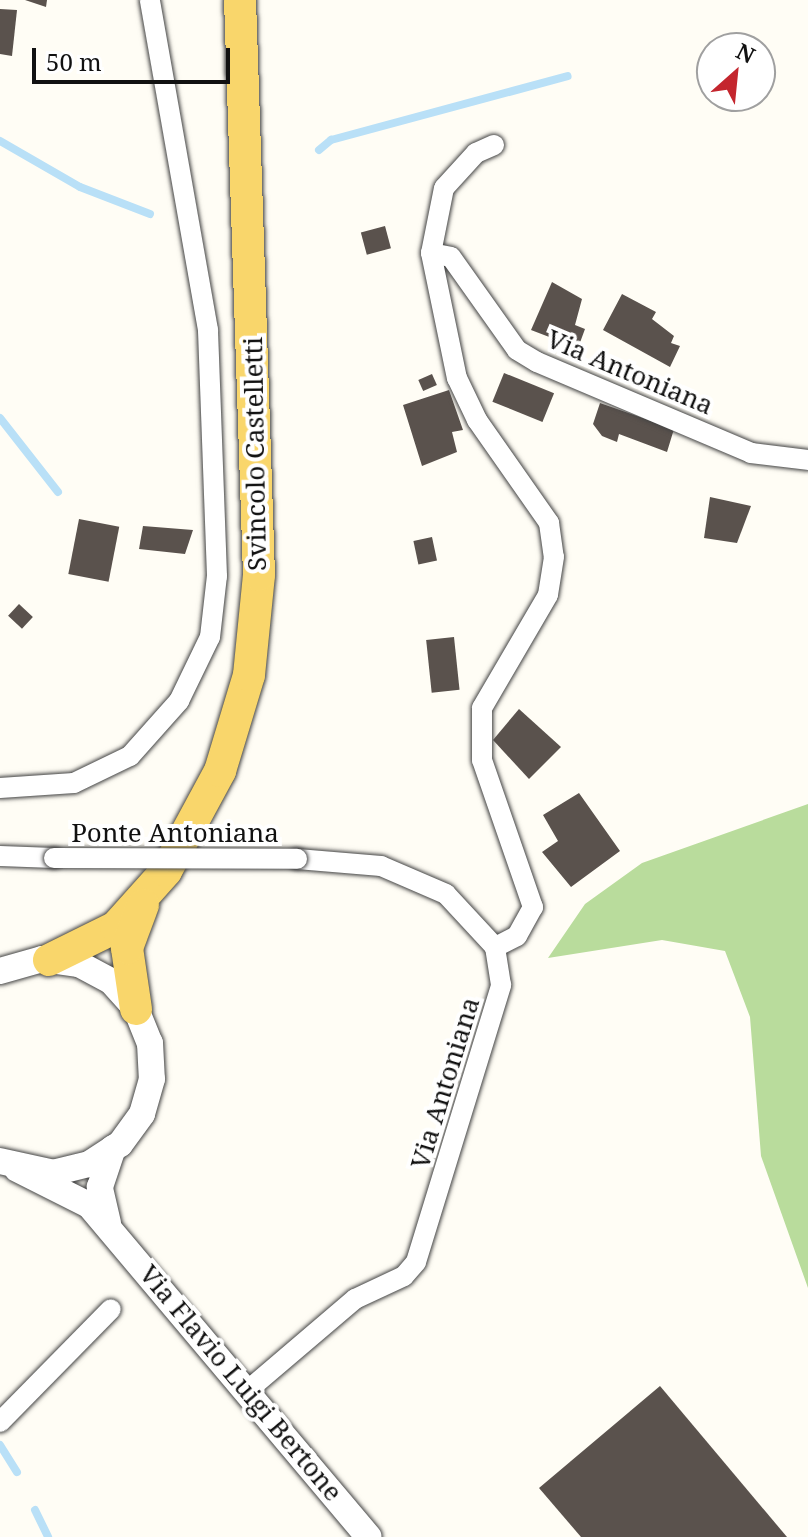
<!DOCTYPE html>
<html>
<head>
<meta charset="utf-8">
<style>
  body { margin:0 }
  #map { position:relative; width:808px; height:1537px; overflow:hidden; background:#fffdf5; font-family:"Noto Serif",serif }
  div>[style] { position:absolute }
  .forest>* { inset:0; background:#b9dc9c }
  .stream>* { height:8px; margin:-4px; padding:0 4px; transform-origin:4px; border-radius:4px; background:#b9e0f7 }
  .building>* { inset:0; background:#5a524d; transform-origin:0 0 }
  .roads { filter:drop-shadow(0 0 2px #444) drop-shadow(0 0 2px #444) }
  .minor>* { height:20px; margin:-10px; padding:0 10px; transform-origin:10px; border-radius:10px; background:#fff }
  .tertiary>* { height:26px; margin:-13px; padding:0 13px; transform-origin:13px; border-radius:13px; background:#fff }
  .primary>* { height:32px; margin:-16px; padding:0 16px; transform-origin:16px; border-radius:16px; background:#f9d66b }
  .bridges { filter:drop-shadow(0 0 2px #444) drop-shadow(0 0 2px #444) }
  .minor-bridge>* { height:20px; margin:-10px; padding:0 10px; transform-origin:10px; border-radius:10px; background:#fff }
  span { translate:-50% -50%; white-space:nowrap; text-align:center; line-height:1.15; -webkit-text-stroke:8px #fff; paint-order:stroke }
  .street-label { font-size:26px; color:#111 }
  .north { position:absolute; left:696px; top:32px; width:80px; height:80px; box-sizing:border-box; background:#fff; border:2px solid #a0a0a0; border-radius:50%; rotate:27deg; font-size:22px; font-weight:700; line-height:32px; text-align:center; color:#111 }
  .north::after { content:''; display:block; margin:auto; width:28px; height:36px; background:#c4262e; clip-path:polygon(50% 0,100% 100%,50% 72%,0 100%) }
  .scale { position:absolute; left:32px; top:48px; width:198px; height:36px; box-sizing:border-box; border:4px solid #111; border-top:0; padding-left:10px; font-size:24px; line-height:28px; white-space:nowrap; color:#111; -webkit-text-stroke:6px #fff; paint-order:stroke }
</style>
</head>
<body>
<div id="map">
  <div class="forest">
    <div style="clip-path:polygon(808px 804px,808px 1288px,761px 1156px,750px 1017px,725px 951px,662px 940px,548px 958px,585px 904px,642px 863px)"></div>
  </div>
  <div class="stream">
    <div style="left:0;top:141px;width:92px;rotate:29.9deg"></div>
    <div style="left:80px;top:187px;width:75px;rotate:21.1deg"></div>
    <div style="left:319px;top:150px;width:16px;rotate:-40deg"></div>
    <div style="left:331px;top:140px;width:245px;rotate:-15.1deg"></div>
    <div style="left:0;top:418px;width:94px;rotate:51.9deg"></div>
    <div style="left:0;top:1445px;width:32px;rotate:58deg"></div>
    <div style="left:35px;top:1510px;width:30px;rotate:64deg"></div>
  </div>
  <div class="building">
    <div style="clip-path:polygon(25px 0,47px 0,46px 7px)"></div>
    <div style="clip-path:polygon(0 9px,17px 10px,12px 56px,0 54px)"></div>
    <div style="left:385px;top:226px;width:23px;height:25px;rotate:75deg"></div>
    <div style="clip-path:polygon(552px 282px,582px 299px,575px 325px,585px 329px,578px 348px,531px 330px)"></div>
    <div style="clip-path:polygon(622px 294px,656px 312px,652px 319px,674px 336px,671px 343px,680px 346px,670px 367px,603px 330px)"></div>
    <div style="left:504px;top:373px;width:54px;height:31px;rotate:22deg"></div>
    <div style="left:432px;top:374px;width:12px;height:15px;rotate:66deg"></div>
    <div style="clip-path:polygon(449px 390px,463px 430px,452px 432px,457px 452px,422px 466px,403px 405px)"></div>
    <div style="clip-path:polygon(600px 403px,674px 429px,667px 452px,619px 434px,617px 442px,602px 436px,593px 424px)"></div>
    <div style="clip-path:polygon(710px 497px,751px 506px,737px 543px,704px 538px)"></div>
    <div style="left:79px;top:519px;width:41px;height:56px;rotate:11deg"></div>
    <div style="clip-path:polygon(143px 526px,193px 530px,185px 554px,139px 549px)"></div>
    <div style="left:432px;top:537px;width:24px;height:19px;rotate:78deg"></div>
    <div style="left:19px;top:604px;width:19px;height:16px;rotate:43deg"></div>
    <div style="left:454px;top:637px;width:53px;height:28px;rotate:84deg"></div>
    <div style="clip-path:polygon(519px 709px,561px 747px,529px 779px,493px 740px)"></div>
    <div style="clip-path:polygon(579px 793px,620px 851px,571px 887px,542px 852px,558px 841px,543px 815px)"></div>
    <div style="clip-path:polygon(660px 1386px,787px 1537px,581px 1537px,539px 1488px)"></div>
  </div>
  <div class="roads">
    <div class="minor">
      <div style="left:494px;top:145px;width:20px;rotate:156deg"></div>
      <div style="left:476px;top:153px;width:47px;rotate:132.4deg"></div>
      <div style="left:444px;top:188px;width:66px;rotate:101.3deg"></div>
      <div style="left:431px;top:253px;width:128px;rotate:78.3deg"></div>
      <div style="left:457px;top:378px;width:47px;rotate:64.5deg"></div>
      <div style="left:477px;top:420px;width:126px;rotate:55deg"></div>
      <div style="left:549px;top:523px;width:34px;rotate:82deg"></div>
      <div style="left:554px;top:557px;width:38px;rotate:99deg"></div>
      <div style="left:548px;top:595px;width:131px;rotate:120.3deg"></div>
      <div style="left:482px;top:708px;width:52px;rotate:90deg"></div>
      <div style="left:482px;top:760px;width:156px;rotate:70.9deg"></div>
      <div style="left:533px;top:907px;width:33px;rotate:119deg"></div>
      <div style="left:517px;top:936px;width:25px;rotate:153deg"></div>
      <div style="left:431px;top:253px;width:20px;rotate:11deg"></div>
      <div style="left:451px;top:257px;width:114px;rotate:54.6deg"></div>
      <div style="left:517px;top:350px;width:23px;rotate:31deg"></div>
      <div style="left:537px;top:362px;width:233px;rotate:23deg"></div>
      <div style="left:751px;top:453px;width:57px;rotate:7deg"></div>
      <div style="left:0;top:788px;width:74px;rotate:-3.9deg"></div>
      <div style="left:74px;top:783px;width:62px;rotate:-25.7deg"></div>
      <div style="left:130px;top:756px;width:74px;rotate:-48.3deg"></div>
      <div style="left:179px;top:701px;width:71px;rotate:-64.2deg"></div>
      <div style="left:210px;top:637px;width:61px;rotate:-83.5deg"></div>
      <div style="left:217px;top:576px;width:246px;rotate:-92.1deg"></div>
      <div style="left:208px;top:330px;width:335px;rotate:-100deg"></div>
      <div style="left:0;top:856px;width:54px;rotate:2.1deg"></div>
      <div style="left:247px;top:1391px;width:142px;rotate:-40.4deg"></div>
      <div style="left:355px;top:1299px;width:54px;rotate:-25.1deg"></div>
      <div style="left:404px;top:1276px;width:18px;rotate:-49deg"></div>
      <div style="left:416px;top:1262px;width:290px;rotate:-72.9deg"></div>
      <div style="left:501px;top:985px;width:38px;rotate:-99deg"></div>
      <div style="left:495px;top:947px;width:72px;rotate:-132.8deg"></div>
      <div style="left:446px;top:894px;width:71px;rotate:-156.7deg"></div>
      <div style="left:381px;top:866px;width:84px;rotate:-175.2deg"></div>
      <div style="left:0;top:1422px;width:158px;rotate:-45.5deg"></div>
    </div>
    <div class="tertiary">
      <div style="left:0;top:971px;width:44px;rotate:-15.9deg"></div>
      <div style="left:42px;top:959px;width:37px;rotate:8deg"></div>
      <div style="left:79px;top:964px;width:36px;rotate:28deg"></div>
      <div style="left:111px;top:981px;width:38px;rotate:48deg"></div>
      <div style="left:136px;top:1009px;width:37px;rotate:68deg"></div>
      <div style="left:150px;top:1043px;width:36px;rotate:87deg"></div>
      <div style="left:152px;top:1079px;width:36px;rotate:106deg"></div>
      <div style="left:142px;top:1114px;width:37px;rotate:126deg"></div>
      <div style="left:120px;top:1144px;width:37px;rotate:147deg"></div>
      <div style="left:89px;top:1164px;width:36px;rotate:166deg"></div>
      <div style="left:54px;top:1173px;width:55px;rotate:-167.5deg"></div>
      <div style="left:17px;top:1169px;width:80px;rotate:26.6deg"></div>
      <div style="left:89px;top:1205px;width:434px;rotate:49.9deg"></div>
      <div style="left:108px;top:1223px;width:37px;rotate:-103deg"></div>
      <div style="left:100px;top:1187px;width:41px;rotate:-71.6deg"></div>
    </div>
    <div class="primary">
      <div style="left:49px;top:960px;width:75px;rotate:-26.2deg"></div>
      <div style="left:116px;top:927px;width:75px;rotate:-48.2deg"></div>
      <div style="left:166px;top:871px;width:114px;rotate:-61.6deg"></div>
      <div style="left:220px;top:771px;width:100px;rotate:-73.2deg"></div>
      <div style="left:249px;top:675px;width:100px;rotate:-84.3deg"></div>
      <div style="left:259px;top:575px;width:575px;rotate:-91.89deg"></div>
      <div style="left:136px;top:1009px;width:62px;rotate:-98.4deg"></div>
      <div style="left:127px;top:948px;width:46px;rotate:-69.6deg"></div>
    </div>
  </div>
  <div class="bridges">
    <div class="minor-bridge">
      <div style="left:54px;top:858px;width:243px;rotate:0.2deg"></div>
    </div>
  </div>
  <div class="street-label">
    <span style="left:630px;top:372px;rotate:23deg">Via Antoniana</span>
    <span style="left:255px;top:454px;rotate:-91deg">Svincolo Castelletti</span>
    <span style="left:175px;top:833px">Ponte Antoniana</span>
    <span style="left:445px;top:1083px;rotate:-73deg">Via Antoniana</span>
    <span style="left:241px;top:1383px;rotate:50deg">Via Flavio Luigi Bertone</span>
  </div>
  <div class="north">N</div>
  <div class="scale">50 m</div>
</div>
</body>
</html>
